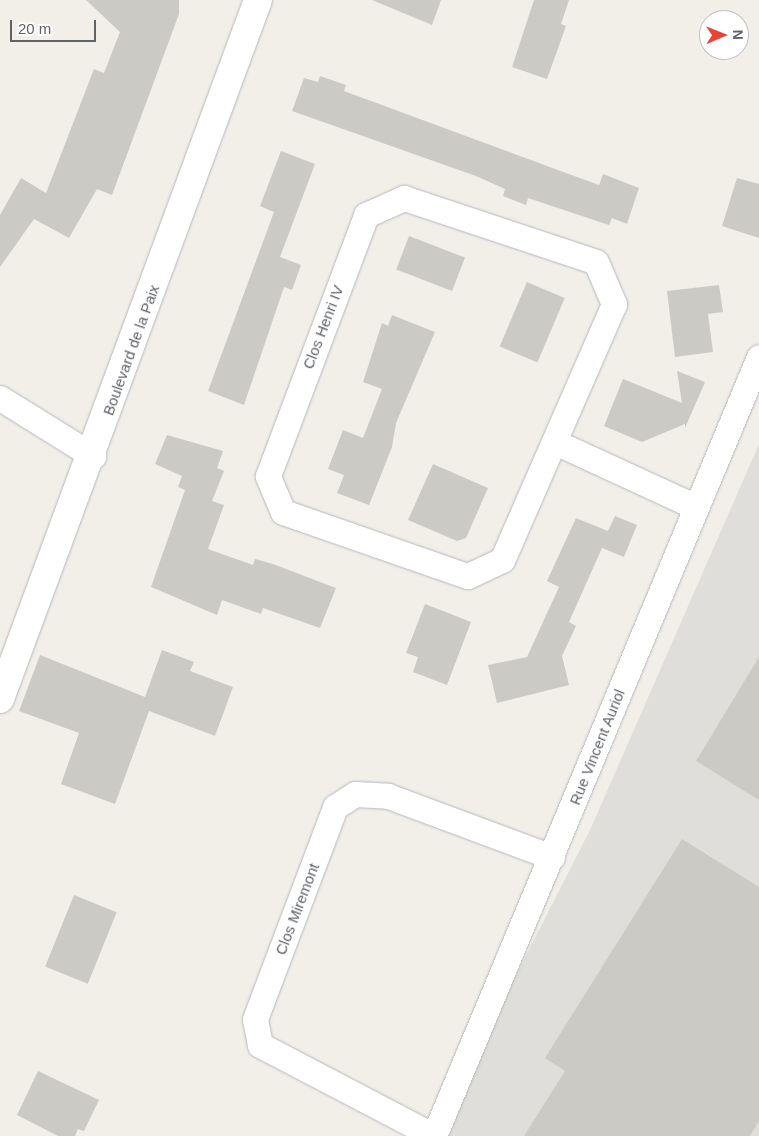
<!DOCTYPE html>
<html>
<head>
<meta charset="utf-8">
<style>
  body { margin:0 }
  #map { position:relative; width:759px; height:1136px; overflow:hidden; background:#f1efe8; font-family:Arial,sans-serif }
  div>[style] { position:absolute }
  .industrial>* { inset:0; background:#e0deda }
  .building>* { inset:0; background:#cccac5; transform-origin:0 0 }
  .roads { filter:drop-shadow(0 0 1px #b5b8bc) drop-shadow(0 0 1px #b5b8bc) }
  .minor>* { height:25px; margin:-12.5px; padding:0 12.5px; transform-origin:12.5px; border-radius:12.5px; background:#fff }
  .secondary>* { height:28px; margin:-14px; padding:0 14px; transform-origin:14px; border-radius:14px; background:#fff }
  span { translate:-50% -50%; white-space:nowrap; text-align:center; line-height:1.15; -webkit-text-stroke:4px #fff; paint-order:stroke }
  .street-label { font-size:15px; color:#5f6368 }
  .north { position:absolute; left:699px; top:10px; width:50px; height:50px; box-sizing:border-box; background:#fff; border:1px solid #bfc1c3; border-radius:50%; rotate:89deg; font-size:14px; font-weight:700; line-height:20px; text-align:center; color:#5f6368 }
  .north::after { content:''; display:block; margin:auto; width:18px; height:22px; background:#ea4335; clip-path:polygon(50% 0,100% 100%,50% 72%,0 100%) }
  .scale { position:absolute; left:10px; top:20px; width:86px; height:22px; box-sizing:border-box; border:2px solid #5f6368; border-top:0; padding-left:6px; font-size:15px; line-height:18px; white-space:nowrap; color:#5f6368; -webkit-text-stroke:4px #fff; paint-order:stroke }
</style>
</head>
<body>
<div id="map">
  <div class="industrial">
    <div style="clip-path:polygon(759px 444px,759px 1136px,434px 1136px,590px 830px)"></div>
  </div>
  <div class="building">
    <div style="clip-path:polygon(86px 0,179px 0,179px 14px,112px 195px,97px 189px,69px 238px,34px 219px,0 267px,0 215px,21px 178px,46px 193px,94px 69px,104px 73px,120px 32px)"></div>
    <div style="clip-path:polygon(372px 0,441px 0,432px 25px)"></div>
    <div style="clip-path:polygon(534px 0,569px 0,561px 24px,566px 26px,547px 79px,512px 67px)"></div>
    <div style="clip-path:polygon(320px 76px,346px 85px,344px 91px,566px 173px,599px 185px,603px 174px,639px 188px,627px 224px,612px 218px,609px 225px,528px 198px,526px 205px,503px 196px,505px 189px,476px 176px,292px 111px,304px 78px,318px 82px)"></div>
    <div style="clip-path:polygon(281px 151px,315px 164px,280px 257px,301px 265px,292px 290px,284px 287px,244px 405px,208px 391px,274px 212px,260px 206px)"></div>
    <div style="clip-path:polygon(737px 178px,759px 184px,759px 238px,722px 226px)"></div>
    <div style="left:409px;top:236px;width:60px;height:36px;rotate:21deg"></div>
    <div style="left:527px;top:282px;width:41px;height:70px;rotate:23deg"></div>
    <div style="clip-path:polygon(719px 285px,723px 312px,708px 314px,713px 352px,675px 357px,667px 291px)"></div>
    <div style="clip-path:polygon(392px 315px,435px 332px,396px 423px,392px 447px,369px 505px,337px 493px,344px 475px,328px 469px,343px 430px,363px 438px,382px 389px,363px 382px,382px 323px,388px 326px)"></div>
    <div style="clip-path:polygon(677px 371px,705px 382px,685px 428px,685px 424px,642px 442px,604px 426px,623px 379px,682px 403px)"></div>
    <div style="clip-path:polygon(167px 435px,223px 451px,217px 468px,224px 471px,212px 501px,224px 505px,208px 549px,253px 565px,255px 559px,273px 564px,336px 588px,320px 628px,263px 608px,261px 614px,222px 600px,217px 615px,151px 587px,185px 490px,178px 487px,182px 476px,155px 464px)"></div>
    <div style="clip-path:polygon(433px 464px,488px 488px,466px 538px,457px 541px,408px 520px)"></div>
    <div style="clip-path:polygon(615px 516px,637px 525px,624px 557px,602px 548px,569px 622px,576px 626px,562px 656px,569px 685px,497px 703px,488px 665px,527px 657px,559px 587px,547px 581px,576px 518px,608px 531px)"></div>
    <div style="clip-path:polygon(425px 604px,471px 622px,447px 685px,413px 672px,418px 657px,406px 653px)"></div>
    <div style="clip-path:polygon(162px 650px,194px 662px,190px 671px,233px 687px,215px 736px,149px 711px,115px 804px,61px 784px,79px 733px,19px 711px,40px 655px,145px 697px)"></div>
    <div style="clip-path:polygon(759px 657px,759px 800px,696px 761px)"></div>
    <div style="clip-path:polygon(682px 839px,759px 887px,759px 1121px,750px 1136px,524px 1136px,565px 1071px,545px 1058px)"></div>
    <div style="left:74px;top:895px;width:46px;height:77px;rotate:22deg"></div>
    <div style="clip-path:polygon(38px 1071px,99px 1100px,84px 1131px,78px 1129px,75px 1136px,58px 1136px,17px 1115px)"></div>
  </div>
  <div class="roads">
    <div class="minor">
      <div style="left:404px;top:198px;width:202px;rotate:18.4deg"></div>
      <div style="left:596px;top:262px;width:46px;rotate:66.8deg"></div>
      <div style="left:614px;top:304px;width:279px;rotate:113.6deg"></div>
      <div style="left:502px;top:560px;width:38px;rotate:155deg"></div>
      <div style="left:467px;top:576px;width:195px;rotate:-160.8deg"></div>
      <div style="left:283px;top:512px;width:39px;rotate:-113deg"></div>
      <div style="left:268px;top:476px;width:279px;rotate:-69.4deg"></div>
      <div style="left:366px;top:215px;width:42px;rotate:-24.1deg"></div>
      <div style="left:0;top:398px;width:110px;rotate:31.9deg"></div>
      <div style="left:555px;top:442px;width:155px;rotate:24.7deg"></div>
      <div style="left:434px;top:1136px;width:844px;rotate:-67.35deg"></div>
      <div style="left:434px;top:1136px;width:196px;rotate:-152.4deg"></div>
      <div style="left:260px;top:1045px;width:26px;rotate:-101deg"></div>
      <div style="left:255px;top:1019px;width:227px;rotate:-69.3deg"></div>
      <div style="left:335px;top:807px;width:24px;rotate:-33deg"></div>
      <div style="left:355px;top:794px;width:33px;rotate:3deg"></div>
      <div style="left:388px;top:796px;width:175px;rotate:20.4deg"></div>
    </div>
    <div class="secondary">
      <div style="left:0;top:699px;width:745px;rotate:-69.74deg"></div>
    </div>
  </div>
  <div class="street-label">
    <span style="left:323px;top:327px;rotate:-69deg">Clos Henri IV</span>
    <span style="left:131px;top:350px;rotate:-70deg">Boulevard de la Paix</span>
    <span style="left:597px;top:747px;rotate:-68deg">Rue Vincent Auriol</span>
    <span style="left:297px;top:909px;rotate:-69deg">Clos Miremont</span>
  </div>
  <div class="north">N</div>
  <div class="scale">20 m</div>
</div>
</body>
</html>
